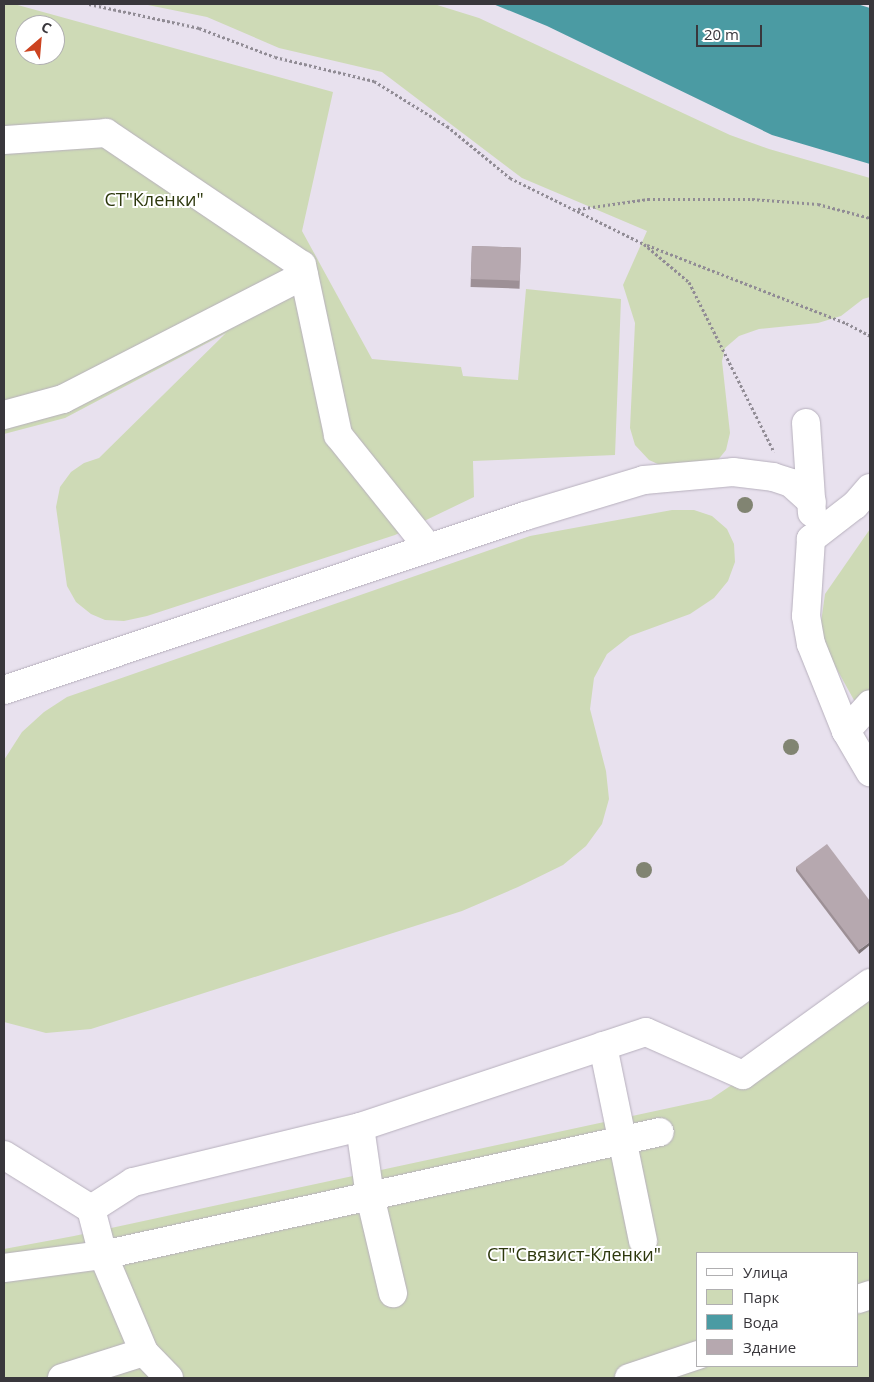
<!DOCTYPE html>
<html>
<head>
<meta charset="utf-8">
<style>
  body { margin:0 }
  #map { position:relative; width:874px; height:1382px; overflow:hidden; background:#e8e1ee; font-family:"Open Sans",sans-serif }
  div>[style] { position:absolute }
  .green>* { inset:0; background:#cedab6 }
  .water>* { inset:0; background:#4b9ba3 }
  .path>* { height:3px; margin-top:-1.5px; transform-origin:0; background:repeating-linear-gradient(90deg,#918c95 0 2.5px,transparent 0 5px) }
  .roads { filter:drop-shadow(0 0 1px #b7b0bd) drop-shadow(0 0 1px #b7b0bd) }
  .minor>* { height:28px; margin:-14px; padding:0 14px; transform-origin:14px; border-radius:14px; background:#fff }
  .trees>* { width:16px; height:16px; margin:-8px; border-radius:50%; background:#818472 }
  .wall>* { inset:0; background:#9d9096; transform-origin:0 0 }
  .shaded-wall>* { inset:0; background:#7f767a }
  .building>* { inset:0; background:#b6a8af; transform-origin:0 0 }
  span { translate:-50% -50%; white-space:nowrap; text-align:center; line-height:1.15; -webkit-text-stroke:4px #fff; paint-order:stroke }
  .park-label { font-size:18px; color:#2d380d }
  .frame { position:absolute; inset:0; border:5px solid #39373c; pointer-events:none }
  .legend { position:absolute; left:696px; top:1252px; width:162px; height:115px; box-sizing:border-box; background:#fff; border:1px solid #b0afb1; margin:0; padding:6px 9px; list-style:none; font-size:15px; color:#39373c }
  .legend li { display:flex; align-items:center; gap:10px; height:25px }
  .legend b { width:25px; border:1px solid #b0afb1 }
  .north { position:absolute; left:15px; top:15px; width:50px; height:50px; box-sizing:border-box; background:#fff; border:1px solid #b0afb1; border-radius:50%; rotate:27deg; font-size:14px; font-weight:700; line-height:20px; text-align:center; color:#39373c }
  .north::after { content:''; display:block; margin:auto; width:18px; height:22px; background:#cc4320; clip-path:polygon(50% 0,100% 100%,50% 72%,0 100%) }
  .scale { position:absolute; left:696px; top:25px; width:66px; height:22px; box-sizing:border-box; border:2px solid #39373c; border-top:0; padding-left:6px; font-size:15px; line-height:18px; white-space:nowrap; color:#39373c; -webkit-text-stroke:4px #fff; paint-order:stroke }
</style>
</head>
<body>
<div id="map">
  <div class="green">
    <div style="clip-path:polygon(evenodd,4px 4px,14px 4px,333px 92px,302px 231px,372px 359px,461px 367px,463px 376px,518px 380px,526px 289px,621px 299px,615px 455px,473px 461px,474px 497px,395px 535px,147px 616px,124px 621px,105px 620px,91px 614px,76px 602px,67px 586px,56px 507px,60px 487px,71px 472px,84px 463px,99px 458px,226px 333px,65px 418px,4px 434px,4px 4px,25px 25px,55px 25px,55px 55px,25px 55px,25px 25px)"></div>
    <div style="clip-path:polygon(143px 4px,434px 4px,479px 18px,730px 135px,769px 149px,870px 178px,870px 297px,863px 299px,841px 316px,818px 323px,759px 329px,739px 336px,725px 348px,722px 361px,730px 433px,726px 450px,713px 466px,671px 470px,649px 460px,635px 445px,630px 428px,635px 323px,623px 285px,647px 231px,522px 178px,382px 72px,279px 48px,207px 17px)"></div>
    <div style="clip-path:polygon(672px 510px,694px 510px,712px 516px,727px 529px,734px 544px,735px 562px,728px 581px,714px 598px,690px 614px,630px 636px,607px 654px,594px 678px,590px 709px,606px 771px,609px 799px,602px 824px,586px 846px,563px 865px,518px 887px,462px 911px,91px 1029px,46px 1033px,4px 1022px,4px 760px,22px 732px,44px 712px,67px 697px,530px 536px)"></div>
    <div style="clip-path:polygon(870px 529px,870px 729px,819px 637px,825px 594px)"></div>
    <div style="clip-path:polygon(evenodd,870px 992px,870px 1378px,4px 1378px,4px 1249px,74px 1236px,711px 1099px,870px 992px,698px 1253px,858px 1253px,858px 1366px,698px 1366px,698px 1253px)"></div>
  </div>
  <div class="water">
    <div style="clip-path:polygon(493px 4px,857px 4px,870px 8px,870px 164px,772px 135px,547px 26px)"></div>
  </div>
  <div class="path">
    <div style="left:89px;top:4px;width:113px;rotate:12.3deg"></div>
    <div style="left:199px;top:28px;width:81px;rotate:20.9deg"></div>
    <div style="left:275px;top:57px;width:102px;rotate:13.6deg"></div>
    <div style="left:374px;top:81px;width:86px;rotate:31.7deg"></div>
    <div style="left:447px;top:126px;width:82px;rotate:39.5deg"></div>
    <div style="left:510px;top:178px;width:149px;rotate:26.2deg"></div>
    <div style="left:644px;top:244px;width:59px;rotate:40.2deg"></div>
    <div style="left:689px;top:282px;width:190px;rotate:63.4deg"></div>
    <div style="left:578px;top:209px;width:71px;rotate:-8.1deg"></div>
    <div style="left:648px;top:199px;width:104px"></div>
    <div style="left:752px;top:199px;width:66px;rotate:4.3deg"></div>
    <div style="left:818px;top:204px;width:54px;rotate:15.1deg"></div>
    <div style="left:647px;top:245px;width:214px;rotate:21.4deg"></div>
    <div style="left:846px;top:323px;width:27px;rotate:28deg"></div>
  </div>
  <div class="roads">
    <div class="minor">
      <div style="left:4px;top:140px;width:102px;rotate:-3.9deg"></div>
      <div style="left:106px;top:133px;width:236px;rotate:34deg"></div>
      <div style="left:302px;top:265px;width:174px;rotate:78deg"></div>
      <div style="left:338px;top:435px;width:145px;rotate:51.2deg"></div>
      <div style="left:4px;top:415px;width:61px;rotate:-15.2deg"></div>
      <div style="left:63px;top:399px;width:271px;rotate:-27.2deg"></div>
      <div style="left:806px;top:423px;width:90px;rotate:86.2deg"></div>
      <div style="left:870px;top:488px;width:23px;rotate:131deg"></div>
      <div style="left:855px;top:505px;width:56px;rotate:142.3deg"></div>
      <div style="left:811px;top:539px;width:77px;rotate:93.7deg"></div>
      <div style="left:806px;top:616px;width:28px;rotate:80deg"></div>
      <div style="left:811px;top:644px;width:94px;rotate:68.1deg"></div>
      <div style="left:846px;top:731px;width:48px;rotate:59.7deg"></div>
      <div style="left:4px;top:690px;width:549px;rotate:-18.47deg"></div>
      <div style="left:525px;top:516px;width:124px;rotate:-16.8deg"></div>
      <div style="left:644px;top:480px;width:89px;rotate:-5.1deg"></div>
      <div style="left:733px;top:472px;width:40px;rotate:7.1deg"></div>
      <div style="left:773px;top:477px;width:19px;rotate:18deg"></div>
      <div style="left:791px;top:483px;width:28px;rotate:42deg"></div>
      <div style="left:846px;top:731px;width:36px;rotate:-48deg"></div>
      <div style="left:603px;top:1046px;width:199px;rotate:78.4deg"></div>
      <div style="left:360px;top:1127px;width:70px;rotate:81.8deg"></div>
      <div style="left:370px;top:1196px;width:100px;rotate:76.7deg"></div>
      <div style="left:4px;top:1155px;width:102px;rotate:31.8deg"></div>
      <div style="left:4px;top:1268px;width:100px;rotate:-7.5deg"></div>
      <div style="left:103px;top:1255px;width:48px;rotate:-104.6deg"></div>
      <div style="left:91px;top:1209px;width:50px;rotate:-32.7deg"></div>
      <div style="left:133px;top:1182px;width:234px;rotate:-13.6deg"></div>
      <div style="left:360px;top:1127px;width:301px;rotate:-18.4deg"></div>
      <div style="left:646px;top:1032px;width:106px;rotate:23.9deg"></div>
      <div style="left:743px;top:1075px;width:157px;rotate:-35.9deg"></div>
      <div style="left:858px;top:1299px;width:13px;rotate:-18deg"></div>
      <div style="left:62px;top:1378px;width:86px;rotate:-17.6deg"></div>
      <div style="left:169px;top:1378px;width:36px;rotate:-134deg"></div>
      <div style="left:144px;top:1352px;width:105px;rotate:-112.9deg"></div>
      <div style="left:103px;top:1255px;width:570px;rotate:-12.45deg"></div>
      <div style="left:629px;top:1378px;width:73px;rotate:-18.4deg"></div>
    </div>
  </div>
  <div class="trees">
    <div style="left:745px;top:505px"></div>
    <div style="left:791px;top:747px"></div>
    <div style="left:644px;top:870px"></div>
  </div>
  <div class="wall">
    <div style="left:472px;top:246px;width:49px;height:41px;rotate:2deg"></div>
    <div style="clip-path:polygon(796px 867px,870px 901px,859px 954px,796px 871px)"></div>
  </div>
  <div class="shaded-wall">
    <div style="clip-path:polygon(870px 942px,870px 945px,859px 954px,859px 950px)"></div>
  </div>
  <div class="building">
    <div style="left:472px;top:246px;width:49px;height:33px;rotate:2deg"></div>
    <div style="clip-path:polygon(827px 844px,870px 901px,870px 942px,859px 950px,796px 867px)"></div>
  </div>
  <div class="park-label">
    <span style="left:154px;top:199px">СТ"Кленки"</span>
    <span style="left:574px;top:1254px">СТ"Связист-Кленки"</span>
  </div>
  <div class="frame"></div>
  <ul class="legend">
  <li><b style="height:6px;background:#fff"></b>Улица</li>
  <li><b style="height:14px;background:#cedab6"></b>Парк</li>
  <li><b style="height:14px;background:#4b9ba3"></b>Вода</li>
  <li><b style="height:14px;background:#b6a8af"></b>Здание</li>
  </ul>
  <div class="north">С</div>
  <div class="scale">20 m</div>
</div>
</body>
</html>
